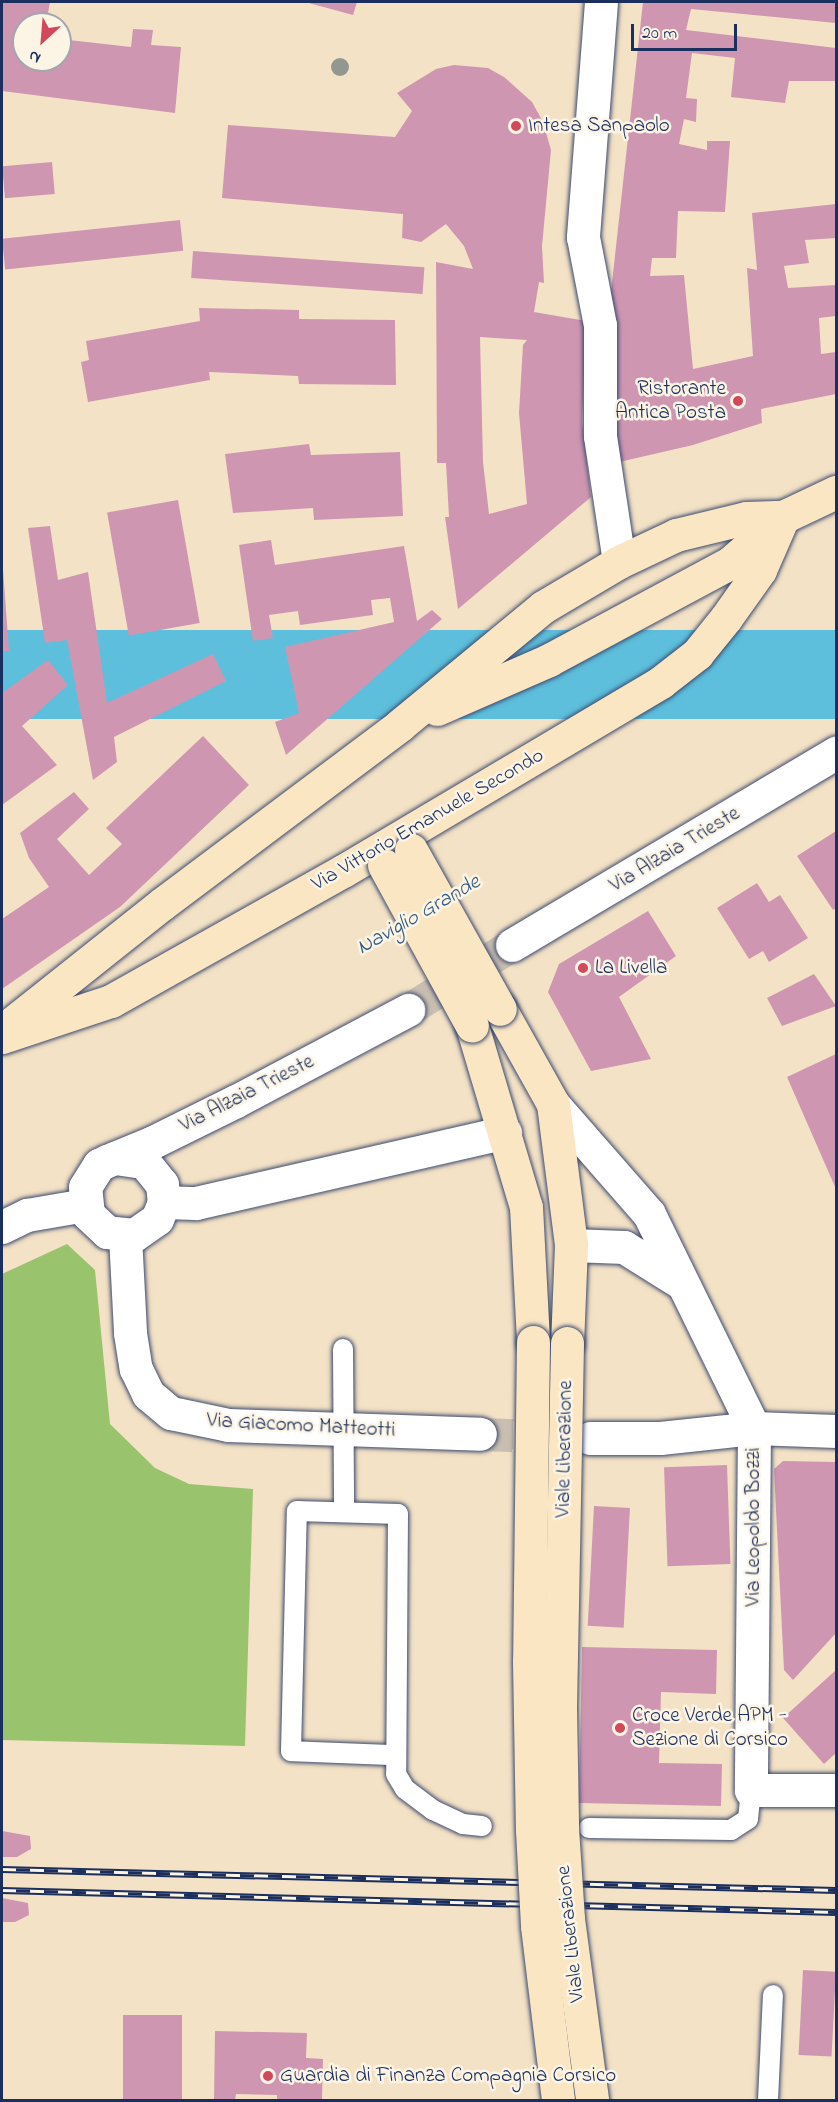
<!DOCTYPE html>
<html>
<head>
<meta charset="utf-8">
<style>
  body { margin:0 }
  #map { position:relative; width:838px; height:2102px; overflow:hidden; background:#f4e2c6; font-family:"Indie Flower",sans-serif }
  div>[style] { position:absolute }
  .green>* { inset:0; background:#9ac36e }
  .water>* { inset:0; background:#5dbfdc; transform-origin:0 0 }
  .building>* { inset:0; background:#cf96b2; transform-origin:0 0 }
  .street-tunnel>* { height:33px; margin-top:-16.5px; transform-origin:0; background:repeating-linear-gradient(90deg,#c9beb1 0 33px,transparent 0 49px) }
  .roads { filter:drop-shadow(0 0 2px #3c4a6e) drop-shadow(0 0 2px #3c4a6e) }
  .lane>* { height:20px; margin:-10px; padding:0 10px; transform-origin:10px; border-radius:10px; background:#fff }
  .street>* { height:33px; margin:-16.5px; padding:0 16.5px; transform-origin:16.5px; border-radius:16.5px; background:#fff }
  .secondary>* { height:33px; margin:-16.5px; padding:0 16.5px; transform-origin:16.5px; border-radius:16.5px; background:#fbe6c4 }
  .rail>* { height:7px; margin-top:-3.5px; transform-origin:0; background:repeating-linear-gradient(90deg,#fcf5e5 0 14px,#1b2f5e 0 28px); box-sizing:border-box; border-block:2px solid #1b2f5e }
  .bridges { filter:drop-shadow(0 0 2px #3c4a6e) drop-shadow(0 0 2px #3c4a6e) }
  .secondary-bridge>* { height:33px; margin:-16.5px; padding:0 16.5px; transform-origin:16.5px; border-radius:16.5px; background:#fbe6c4 }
  .trees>* { width:18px; height:18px; margin:-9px; border-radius:50%; background:#929890 }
  .dots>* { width:16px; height:16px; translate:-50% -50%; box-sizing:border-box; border:3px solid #fcf5e5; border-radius:50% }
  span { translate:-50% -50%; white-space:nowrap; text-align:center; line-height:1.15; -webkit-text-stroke:5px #fcf5e5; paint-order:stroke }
  .poi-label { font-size:21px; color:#1b2f5e }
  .left { translate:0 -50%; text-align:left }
  .right { translate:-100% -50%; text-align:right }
  .street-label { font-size:21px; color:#1b2f5e }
  .water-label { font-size:22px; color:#2f5a84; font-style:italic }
  .frame { position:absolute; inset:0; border:3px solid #1b2f5e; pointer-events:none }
  .north { position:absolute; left:12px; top:12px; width:60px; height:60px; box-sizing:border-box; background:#fcf5e5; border:2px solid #a2a6af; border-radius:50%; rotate:206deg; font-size:16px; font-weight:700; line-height:24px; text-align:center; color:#1b2f5e }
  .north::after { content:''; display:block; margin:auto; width:21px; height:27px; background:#d1495b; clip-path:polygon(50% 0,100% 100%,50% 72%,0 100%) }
  .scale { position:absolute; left:631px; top:24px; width:106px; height:27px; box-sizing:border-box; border:3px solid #1b2f5e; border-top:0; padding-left:8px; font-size:18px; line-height:21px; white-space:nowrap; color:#1b2f5e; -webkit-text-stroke:4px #fcf5e5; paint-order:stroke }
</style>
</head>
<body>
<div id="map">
  <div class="green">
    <div style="clip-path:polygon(67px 1244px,95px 1270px,110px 1424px,155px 1468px,189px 1484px,253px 1489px,245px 1746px,2px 1740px,2px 1274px)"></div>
  </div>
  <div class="water">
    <div style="left:836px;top:630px;width:89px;height:957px;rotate:90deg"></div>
  </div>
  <div class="building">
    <div style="clip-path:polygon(2px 2px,50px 2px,46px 24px,24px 24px,24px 60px,60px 60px,60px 39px,131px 47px,133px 29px,153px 30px,151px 45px,181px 47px,175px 113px,2px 91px)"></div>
    <div style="clip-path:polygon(305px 2px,357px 2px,353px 15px)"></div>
    <div style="clip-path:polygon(643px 2px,836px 2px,836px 23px,691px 9px,686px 30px,836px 48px,836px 81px,789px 81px,785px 103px,731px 97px,735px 58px,692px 53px,686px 98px,697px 99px,696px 122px,684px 119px,679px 144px,707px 150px,707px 141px,730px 141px,725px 212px,678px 211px,676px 258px,652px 258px,650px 276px,684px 275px,693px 369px,753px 356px,747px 268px,757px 270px,752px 213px,836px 204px,836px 238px,805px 240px,809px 263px,784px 266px,788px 288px,836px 285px,836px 316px,819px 318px,821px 354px,836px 352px,836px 394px,761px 409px,762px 423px,693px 445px,615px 463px,607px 328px)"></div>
    <div style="clip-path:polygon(evenodd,454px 65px,488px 68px,504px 77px,532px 102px,543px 122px,551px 150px,542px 246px,544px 283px,539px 282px,534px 312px,586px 321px,582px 422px,591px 497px,458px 609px,445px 517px,449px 517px,446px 463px,437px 463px,436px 262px,473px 269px,464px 246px,446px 224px,421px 242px,402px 238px,403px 214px,222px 198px,228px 125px,395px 137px,412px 111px,397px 93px,436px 69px,454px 65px,480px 337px,527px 340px,523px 345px,519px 413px,527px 504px,489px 514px,483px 462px,480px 337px)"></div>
    <div style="left:52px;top:162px;width:32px;height:50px;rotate:85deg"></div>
    <div style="left:180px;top:220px;width:31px;height:179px;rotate:84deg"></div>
    <div style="left:193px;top:251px;width:232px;height:27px;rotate:4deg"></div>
    <div style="clip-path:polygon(199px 308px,299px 310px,299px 319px,395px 320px,396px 385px,299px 384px,298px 376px,209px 372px,210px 380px,88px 402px,81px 362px,89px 360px,86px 341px,200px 321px)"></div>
    <div style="clip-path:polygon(309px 444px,311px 455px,400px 452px,403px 516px,314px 520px,313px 508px,233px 513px,225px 454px)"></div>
    <div style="left:178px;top:500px;width:125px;height:72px;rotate:80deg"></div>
    <div style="clip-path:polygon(50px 526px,58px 580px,88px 572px,107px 703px,213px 654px,226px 681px,114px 737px,117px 762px,93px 780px,67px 640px,45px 643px,28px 528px)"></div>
    <div style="clip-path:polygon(271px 540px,275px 565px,404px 546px,417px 621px,432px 610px,442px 619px,286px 755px,275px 722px,299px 713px,285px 647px,394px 622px,390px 598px,371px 600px,373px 615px,300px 625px,298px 611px,269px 615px,273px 638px,253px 641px,239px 545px)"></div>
    <div style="clip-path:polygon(2px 556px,9px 651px,2px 651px)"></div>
    <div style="clip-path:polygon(48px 660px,68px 685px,22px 726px,57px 765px,2px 805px,2px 693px)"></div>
    <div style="clip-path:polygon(203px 736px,249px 785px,120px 907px,2px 989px,2px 919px,49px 887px,29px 858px,20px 833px,74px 792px,89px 809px,57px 839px,89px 875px,122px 844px,106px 828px)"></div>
    <div style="clip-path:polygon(836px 831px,836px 908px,833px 910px,797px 856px)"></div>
    <div style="clip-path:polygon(757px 883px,769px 902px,780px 895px,808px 938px,769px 962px,763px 951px,749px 959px,717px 908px)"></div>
    <div style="clip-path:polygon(648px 911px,676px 956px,619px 997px,651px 1059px,591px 1071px,548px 992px,559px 964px)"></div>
    <div style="clip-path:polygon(814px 974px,836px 1006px,782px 1026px,767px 998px)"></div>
    <div style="clip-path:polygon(836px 1054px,836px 1189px,787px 1077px)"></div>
    <div style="clip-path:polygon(783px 1461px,836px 1462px,836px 1633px,793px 1680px,784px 1670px,774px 1469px)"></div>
    <div style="left:727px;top:1465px;width:99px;height:63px;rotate:88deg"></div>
    <div style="left:594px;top:1506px;width:36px;height:120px;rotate:3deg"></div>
    <div style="clip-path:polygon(582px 1647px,717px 1650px,716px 1694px,661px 1692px,659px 1763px,722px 1764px,721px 1806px,579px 1803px)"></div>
    <div style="clip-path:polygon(836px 1670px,836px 1753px,824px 1764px,783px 1718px)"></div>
    <div style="clip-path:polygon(2px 1831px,30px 1836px,31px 1849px,17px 1857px,2px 1857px)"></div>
    <div style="clip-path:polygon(2px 1898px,28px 1903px,29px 1915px,15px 1922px,2px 1922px)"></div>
    <div style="left:803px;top:1970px;width:33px;height:85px;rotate:3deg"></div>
    <div style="left:123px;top:2015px;width:59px;height:85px"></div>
    <div style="clip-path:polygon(215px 2031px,307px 2033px,306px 2058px,323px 2059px,322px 2100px,277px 2100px,277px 2095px,236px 2094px,235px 2100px,214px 2100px)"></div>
  </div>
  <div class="street-tunnel">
    <div style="left:408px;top:1010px;width:123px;rotate:-32deg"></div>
    <div style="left:480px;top:1434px;width:81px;rotate:2.1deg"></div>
  </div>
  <div class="roads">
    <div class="lane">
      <div style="left:343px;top:1349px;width:163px;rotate:89.6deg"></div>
      <div style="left:393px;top:1755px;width:102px;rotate:-177.8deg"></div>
      <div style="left:291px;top:1751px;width:240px;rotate:-88.6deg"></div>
      <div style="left:297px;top:1511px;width:101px;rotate:1.7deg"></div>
      <div style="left:398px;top:1514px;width:260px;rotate:90.4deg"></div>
      <div style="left:396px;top:1774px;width:17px;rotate:59deg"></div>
      <div style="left:405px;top:1789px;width:35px;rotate:37deg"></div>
      <div style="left:433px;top:1810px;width:33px;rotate:25deg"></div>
      <div style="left:463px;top:1824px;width:19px;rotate:6deg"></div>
      <div style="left:589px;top:1828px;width:142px;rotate:0.8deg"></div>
      <div style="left:731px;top:1830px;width:20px;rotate:-33deg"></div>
      <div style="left:748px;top:1819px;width:29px;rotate:-84deg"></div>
      <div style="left:768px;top:2100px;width:105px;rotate:-87.3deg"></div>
    </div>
    <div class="street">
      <div style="left:601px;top:2px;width:236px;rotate:94.4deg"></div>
      <div style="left:583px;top:237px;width:90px;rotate:79.1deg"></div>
      <div style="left:600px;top:325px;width:111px;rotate:90deg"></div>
      <div style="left:600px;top:436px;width:127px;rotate:81.4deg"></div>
      <div style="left:512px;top:945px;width:377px;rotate:-30.7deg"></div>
      <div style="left:553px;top:1104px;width:146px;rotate:48.9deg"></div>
      <div style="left:649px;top:1214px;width:238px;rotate:63.9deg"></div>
      <div style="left:754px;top:1428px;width:362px;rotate:90.5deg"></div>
      <div style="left:751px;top:1790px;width:85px"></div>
      <div style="left:115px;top:1158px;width:29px;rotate:8deg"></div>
      <div style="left:144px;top:1162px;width:28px;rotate:51deg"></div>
      <div style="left:162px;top:1184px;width:18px;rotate:84deg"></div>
      <div style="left:164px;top:1202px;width:18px;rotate:112deg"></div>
      <div style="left:157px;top:1219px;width:28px;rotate:145deg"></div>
      <div style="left:134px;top:1235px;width:27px;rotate:-174deg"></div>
      <div style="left:107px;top:1232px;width:26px;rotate:-137deg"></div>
      <div style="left:88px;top:1214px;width:27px;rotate:-96deg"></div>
      <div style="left:85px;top:1187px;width:26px;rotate:-58deg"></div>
      <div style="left:99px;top:1165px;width:9px;rotate:-27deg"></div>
      <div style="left:107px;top:1161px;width:48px;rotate:-22.2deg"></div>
      <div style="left:151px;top:1143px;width:95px;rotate:-26.3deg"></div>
      <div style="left:236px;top:1101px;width:195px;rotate:-27.9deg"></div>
      <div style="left:164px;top:1202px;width:32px;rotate:2deg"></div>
      <div style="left:196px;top:1203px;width:317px;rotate:-12.9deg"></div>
      <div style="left:2px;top:1227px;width:28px;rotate:-26deg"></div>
      <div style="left:27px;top:1215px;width:59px;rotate:-9.8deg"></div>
      <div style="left:125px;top:1236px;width:97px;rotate:87deg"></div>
      <div style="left:130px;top:1333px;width:36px;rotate:81deg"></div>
      <div style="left:136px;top:1369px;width:28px;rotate:64deg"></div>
      <div style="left:148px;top:1394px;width:30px;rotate:40deg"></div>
      <div style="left:171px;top:1413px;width:58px;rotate:11.9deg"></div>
      <div style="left:228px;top:1425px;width:252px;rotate:2deg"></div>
      <div style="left:571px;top:1245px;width:53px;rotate:2.2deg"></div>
      <div style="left:624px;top:1247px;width:66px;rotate:32deg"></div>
      <div style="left:590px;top:1438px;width:70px"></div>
      <div style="left:660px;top:1438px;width:95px;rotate:-6.1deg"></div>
      <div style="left:754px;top:1428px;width:82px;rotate:2.1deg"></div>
    </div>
    <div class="secondary">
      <div style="left:437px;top:709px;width:122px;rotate:-23.6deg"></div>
      <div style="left:549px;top:660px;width:205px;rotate:-28.2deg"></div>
      <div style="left:730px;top:563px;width:70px;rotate:-41deg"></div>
      <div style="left:783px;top:517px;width:59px;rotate:-25.3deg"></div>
      <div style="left:500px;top:1009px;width:109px;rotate:60.8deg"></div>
      <div style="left:553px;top:1104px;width:142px;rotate:82.7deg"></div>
      <div style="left:571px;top:1245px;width:98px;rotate:92.3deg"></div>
      <div style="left:472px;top:1026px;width:189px;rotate:73.4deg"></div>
      <div style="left:526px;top:1207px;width:135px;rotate:87deg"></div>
      <div style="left:6px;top:1028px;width:199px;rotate:-38.5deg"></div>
      <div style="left:162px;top:904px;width:298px;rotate:-36.9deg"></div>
      <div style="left:400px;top:725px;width:185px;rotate:-39.5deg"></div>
      <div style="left:543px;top:607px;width:88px;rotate:-30.6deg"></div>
      <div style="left:619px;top:562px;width:63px;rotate:-25.3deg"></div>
      <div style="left:676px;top:535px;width:72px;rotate:-13.7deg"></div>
      <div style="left:746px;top:518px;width:37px;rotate:-2deg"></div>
      <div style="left:2px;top:1037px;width:115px;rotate:-18.3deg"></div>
      <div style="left:111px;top:1001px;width:266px;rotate:-29.3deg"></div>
      <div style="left:343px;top:871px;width:370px;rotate:-30.7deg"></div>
      <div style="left:661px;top:682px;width:46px;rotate:-37.9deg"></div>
      <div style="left:697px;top:654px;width:46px;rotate:-51.1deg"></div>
      <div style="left:726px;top:618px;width:59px;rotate:-54.7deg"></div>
      <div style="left:760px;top:570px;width:58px;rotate:-66.5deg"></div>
    </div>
  </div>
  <div class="rail">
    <div style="left:2px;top:1869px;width:834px;rotate:1.44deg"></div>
    <div style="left:2px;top:1890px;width:834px;rotate:1.51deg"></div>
  </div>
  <div class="bridges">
    <div class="secondary-bridge">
      <div style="left:411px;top:850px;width:182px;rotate:60.8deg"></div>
      <div style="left:384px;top:865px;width:183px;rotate:61.3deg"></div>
      <div style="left:533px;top:1342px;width:319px;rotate:90.7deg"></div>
      <div style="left:529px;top:1661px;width:169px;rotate:89deg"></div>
      <div style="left:532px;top:1830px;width:96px;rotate:87deg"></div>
      <div style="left:537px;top:1926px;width:175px;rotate:83.1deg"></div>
      <div style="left:567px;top:1343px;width:365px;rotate:91.1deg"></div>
      <div style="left:560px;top:1708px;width:120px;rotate:89deg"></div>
      <div style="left:562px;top:1828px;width:91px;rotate:86.2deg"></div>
      <div style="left:568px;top:1919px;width:183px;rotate:82.4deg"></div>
    </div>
  </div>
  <div class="trees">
    <div style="left:340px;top:67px"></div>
  </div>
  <div class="dots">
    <div style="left:516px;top:126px;background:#d1495b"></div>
    <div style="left:738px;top:401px;background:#d1495b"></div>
    <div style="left:583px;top:968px;background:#d1495b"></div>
    <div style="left:620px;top:1728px;background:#d1495b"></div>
    <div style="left:268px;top:2076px;background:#d1495b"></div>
  </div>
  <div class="poi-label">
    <span class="left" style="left:528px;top:126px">Intesa Sanpaolo</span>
    <span class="right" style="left:726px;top:401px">Ristorante<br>Antica Posta</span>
    <span class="left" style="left:595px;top:968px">La Livella</span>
    <span class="left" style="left:632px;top:1728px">Croce Verde APM -<br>Sezione di Corsico</span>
    <span class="left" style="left:280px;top:2076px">Guardia di Finanza Compagnia Corsico</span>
  </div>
  <div class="street-label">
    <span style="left:428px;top:820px;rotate:-30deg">Via Vittorio Emanuele Secondo</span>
    <span style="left:675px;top:850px;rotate:-31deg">Via Alzaia Trieste</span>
    <span style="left:247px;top:1094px;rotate:-27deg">Via Alzaia Trieste</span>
    <span style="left:301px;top:1426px;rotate:3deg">Via Giacomo Matteotti</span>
    <span style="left:565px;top:1449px;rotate:-89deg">Viale Liberazione</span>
    <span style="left:754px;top:1527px;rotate:-90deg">Via Leopoldo Bozzi</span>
    <span style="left:571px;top:1934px;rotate:-96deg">Viale Liberazione</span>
  </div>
  <div class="water-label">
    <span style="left:419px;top:916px;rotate:-30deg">Naviglio Grande</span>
  </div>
  <div class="frame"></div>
  <div class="north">N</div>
  <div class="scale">20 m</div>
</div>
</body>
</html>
